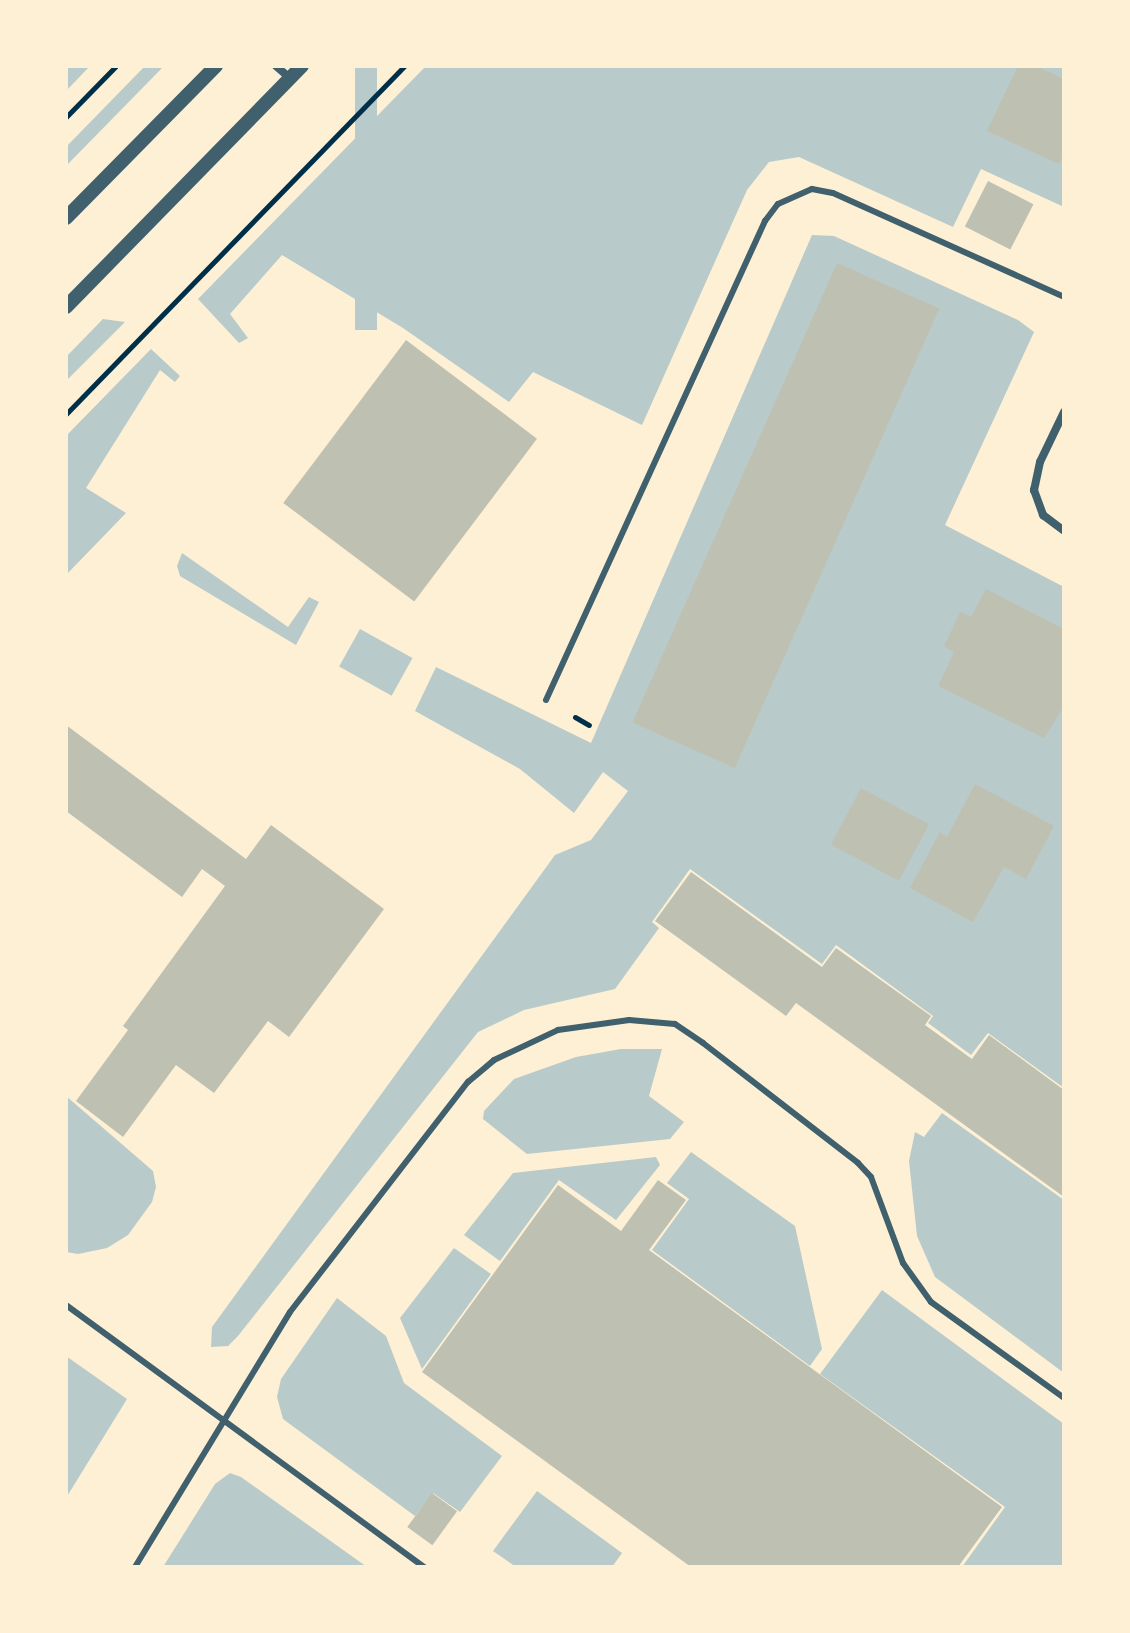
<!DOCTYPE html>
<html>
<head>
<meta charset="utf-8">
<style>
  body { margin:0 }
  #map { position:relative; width:1130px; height:1633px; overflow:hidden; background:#fdf0d5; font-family:Inter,sans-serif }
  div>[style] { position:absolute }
  .green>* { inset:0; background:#b9caca; transform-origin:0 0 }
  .building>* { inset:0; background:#bec0b2; transform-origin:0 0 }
  .path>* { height:5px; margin:-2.5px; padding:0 2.5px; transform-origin:2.5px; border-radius:2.5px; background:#003049 }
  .service>* { height:6px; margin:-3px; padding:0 3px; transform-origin:3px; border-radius:3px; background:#3f606c }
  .minor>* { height:8px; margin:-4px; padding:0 4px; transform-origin:4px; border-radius:4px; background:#3f606c }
  .tertiary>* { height:14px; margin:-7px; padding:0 7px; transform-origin:7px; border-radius:7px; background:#3f606c }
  span { translate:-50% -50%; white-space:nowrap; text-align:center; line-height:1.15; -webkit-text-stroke:7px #fdf0d5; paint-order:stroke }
  .frame { position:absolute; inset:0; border:68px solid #fdf0d5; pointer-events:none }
</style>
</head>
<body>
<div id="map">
  <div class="green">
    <div style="clip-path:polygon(66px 66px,90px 66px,66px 91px)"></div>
    <div style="clip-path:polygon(145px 66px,164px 66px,66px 166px,66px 147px)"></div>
    <div style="left:355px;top:66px;width:22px;height:264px"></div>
    <div style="clip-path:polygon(426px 66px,1064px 66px,1064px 207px,981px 169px,953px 227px,799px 157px,769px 162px,747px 190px,642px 425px,533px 372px,509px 402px,403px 328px,282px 255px,230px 314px,248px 338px,239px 343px,198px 299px)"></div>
    <div style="clip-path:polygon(812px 235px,834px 236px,1018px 320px,1034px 332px,945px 525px,1064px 587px,1064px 1088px,988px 1033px,971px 1055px,928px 1023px,933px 1016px,836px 945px,822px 964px,690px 869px,652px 922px,659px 928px,615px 989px,524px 1010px,478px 1032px,238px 1336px,228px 1346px,211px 1347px,212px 1327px,555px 855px,591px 840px,628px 791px,603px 772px,574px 813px,520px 769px,415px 711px,436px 667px,591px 743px)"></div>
    <div style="clip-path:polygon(103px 319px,125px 322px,66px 381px,66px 357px)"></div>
    <div style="clip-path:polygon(151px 349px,180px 376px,175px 382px,160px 370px,86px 488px,126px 513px,66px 575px,66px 436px)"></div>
    <div style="clip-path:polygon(182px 553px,288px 627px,309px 597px,319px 602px,296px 645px,180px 576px,177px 566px)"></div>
    <div style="left:360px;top:629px;width:60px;height:43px;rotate:29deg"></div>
    <div style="clip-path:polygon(621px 1049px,662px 1049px,649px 1096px,684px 1122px,670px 1139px,527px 1154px,483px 1119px,484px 1111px,514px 1079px,576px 1057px)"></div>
    <div style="clip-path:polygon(66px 1096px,153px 1171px,156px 1187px,152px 1202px,128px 1235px,107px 1248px,78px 1254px,66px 1252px)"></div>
    <div style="clip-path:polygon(942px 1113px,1064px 1200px,1064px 1373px,935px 1277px,917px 1236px,909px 1161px,915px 1132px,924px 1137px)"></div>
    <div style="clip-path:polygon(691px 1152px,795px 1226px,822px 1349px,810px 1366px,652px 1250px,689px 1199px,667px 1183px)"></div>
    <div style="clip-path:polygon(656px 1157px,660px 1165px,616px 1220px,559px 1180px,500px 1261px,464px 1235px,513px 1173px)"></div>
    <div style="clip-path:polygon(454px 1248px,491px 1274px,422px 1369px,400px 1318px)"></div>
    <div style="clip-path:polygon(882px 1290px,1064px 1424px,1064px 1567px,962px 1567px,1005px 1507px,820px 1374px)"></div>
    <div style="clip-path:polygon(337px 1298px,386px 1336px,404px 1383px,502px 1456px,460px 1512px,433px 1493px,415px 1516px,283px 1419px,277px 1397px,281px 1379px)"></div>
    <div style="clip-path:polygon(66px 1356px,127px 1399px,66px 1498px)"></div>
    <div style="clip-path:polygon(230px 1473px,241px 1477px,367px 1567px,163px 1567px,215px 1484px)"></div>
    <div style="clip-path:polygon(537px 1491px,622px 1553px,612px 1567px,516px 1567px,493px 1551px)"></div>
  </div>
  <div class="building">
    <div style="clip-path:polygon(1018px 66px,1036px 66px,1064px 79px,1064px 154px,1059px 164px,987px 131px)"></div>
    <div style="left:988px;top:181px;width:51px;height:51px;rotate:27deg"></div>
    <div style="left:837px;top:263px;width:112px;height:503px;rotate:24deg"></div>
    <div style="left:406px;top:340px;width:164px;height:204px;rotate:37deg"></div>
    <div style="clip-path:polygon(986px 589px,1064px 629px,1064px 706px,1044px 738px,938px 686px,954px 652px,944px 646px,960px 612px,971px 617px)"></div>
    <div style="clip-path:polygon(66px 725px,246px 859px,271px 825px,384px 909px,289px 1037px,268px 1021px,214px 1093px,176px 1065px,123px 1137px,76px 1101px,128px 1030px,123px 1026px,225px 886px,202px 869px,182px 897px,66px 811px)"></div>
    <div style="clip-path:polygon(975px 784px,1054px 826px,1026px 879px,1004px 867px,973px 922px,910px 888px,940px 832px,947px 837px)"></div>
    <div style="left:861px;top:788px;width:77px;height:64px;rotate:28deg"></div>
    <div style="clip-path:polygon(691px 872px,822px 967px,836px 948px,931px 1016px,925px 1025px,972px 1059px,989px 1035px,1064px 1090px,1064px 1197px,796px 1003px,786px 1016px,655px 921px)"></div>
    <div style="clip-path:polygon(658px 1180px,686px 1200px,649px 1250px,1002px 1507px,958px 1567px,691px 1567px,422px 1372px,558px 1185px,621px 1231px)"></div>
    <div style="left:432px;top:1493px;width:31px;height:42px;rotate:36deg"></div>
  </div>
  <div class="path">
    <div style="left:66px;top:117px;width:71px;rotate:-45.6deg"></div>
    <div style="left:66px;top:414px;width:486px;rotate:-45.8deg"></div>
    <div style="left:575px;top:717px;width:16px;rotate:30deg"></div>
  </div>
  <div class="service">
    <div style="left:546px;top:700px;width:527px;rotate:-65.43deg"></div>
    <div style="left:765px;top:221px;width:21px;rotate:-53deg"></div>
    <div style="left:778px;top:204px;width:37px;rotate:-24deg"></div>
    <div style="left:812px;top:189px;width:21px;rotate:11deg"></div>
    <div style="left:833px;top:193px;width:253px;rotate:24.2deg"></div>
    <div style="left:66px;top:1305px;width:444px;rotate:36.2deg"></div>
    <div style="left:135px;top:1567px;width:298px;rotate:-58.7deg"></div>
    <div style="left:290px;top:1312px;width:291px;rotate:-52.3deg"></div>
    <div style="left:468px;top:1082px;width:34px;rotate:-40deg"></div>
    <div style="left:494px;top:1060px;width:71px;rotate:-25.1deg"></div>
    <div style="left:558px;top:1030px;width:72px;rotate:-8deg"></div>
    <div style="left:629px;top:1020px;width:46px;rotate:5deg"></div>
    <div style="left:675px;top:1024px;width:34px;rotate:34deg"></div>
    <div style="left:703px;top:1043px;width:196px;rotate:37.7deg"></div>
    <div style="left:858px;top:1163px;width:19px;rotate:47deg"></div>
    <div style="left:871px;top:1177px;width:92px;rotate:69.6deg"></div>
    <div style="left:903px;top:1263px;width:48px;rotate:54.3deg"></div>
    <div style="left:931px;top:1302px;width:164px;rotate:35.8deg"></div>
  </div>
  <div class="minor">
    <div style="left:276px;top:66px;width:18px;rotate:41deg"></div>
    <div style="left:1064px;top:412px;width:55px;rotate:115.6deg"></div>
    <div style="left:1040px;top:462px;width:29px;rotate:102deg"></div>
    <div style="left:1034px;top:490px;width:27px;rotate:70deg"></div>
    <div style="left:1043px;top:515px;width:26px;rotate:37deg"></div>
  </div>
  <div class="tertiary">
    <div style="left:66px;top:218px;width:214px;rotate:-45.4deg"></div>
    <div style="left:66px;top:307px;width:337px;rotate:-45.6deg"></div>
  </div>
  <div class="frame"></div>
</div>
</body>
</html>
